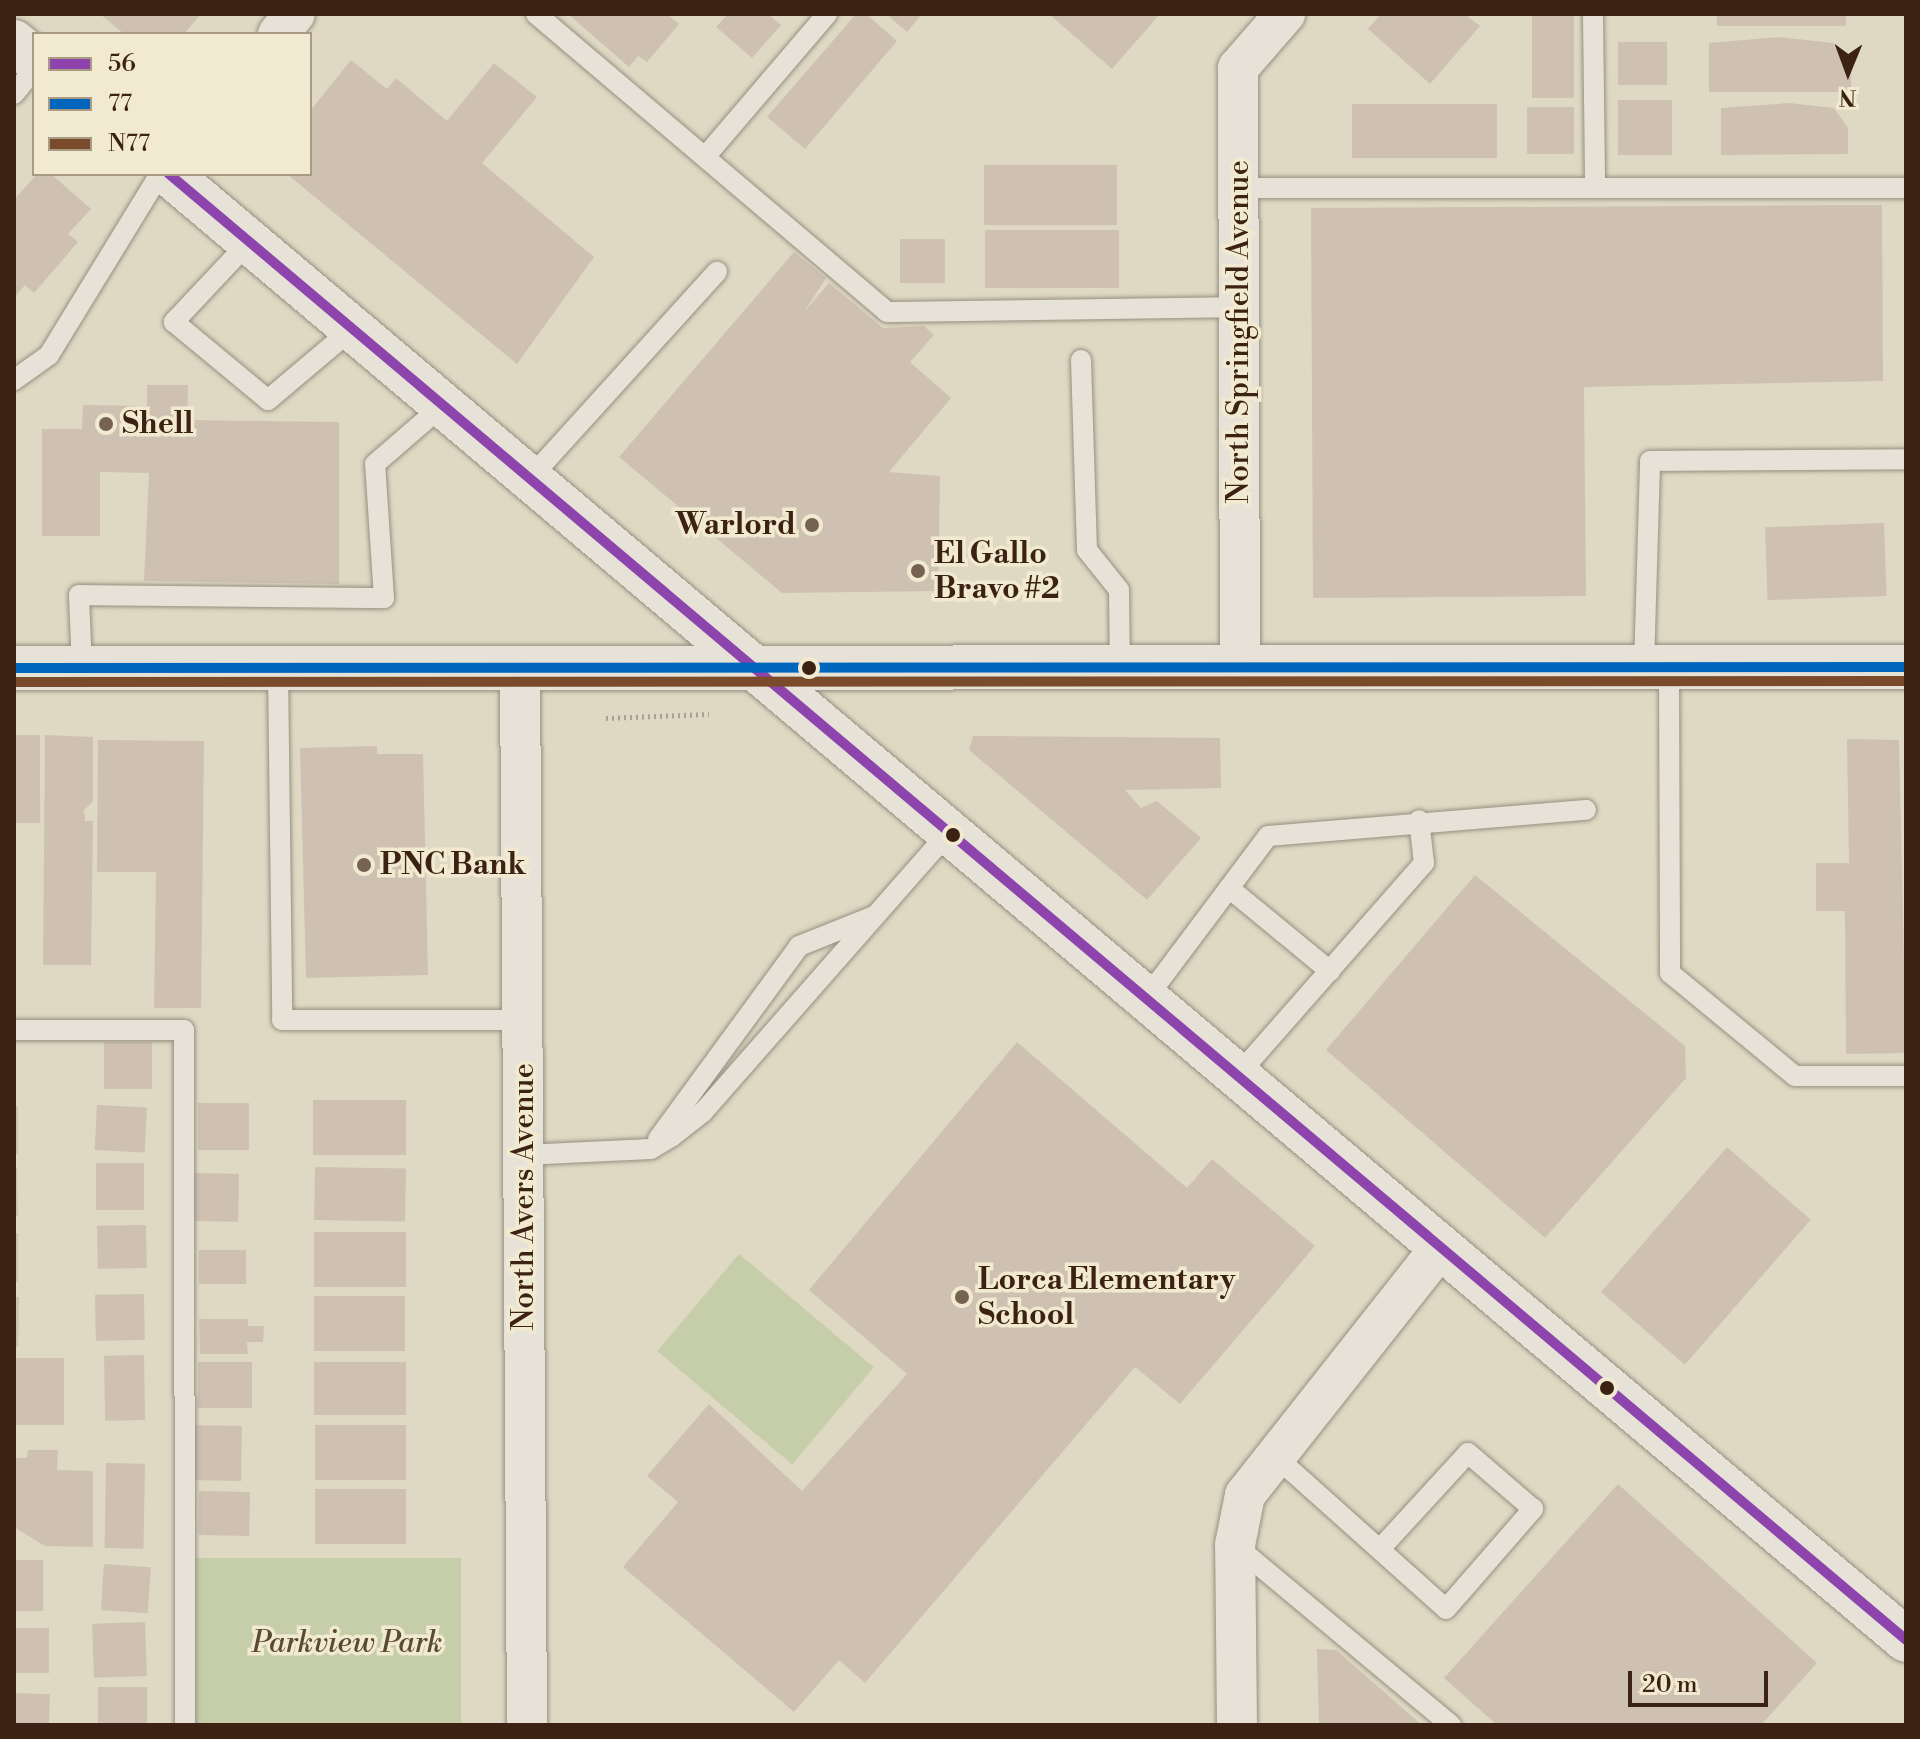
<!DOCTYPE html>
<html>
<head>
<meta charset="utf-8">
<style>
  body { margin:0 }
  #map { position:relative; width:1920px; height:1739px; overflow:hidden; background:#dfd9c3; font-family:"Libre Bodoni",serif }
  div>[style] { position:absolute }
  .green>* { inset:0; background:#c6cda9; transform-origin:0 0 }
  .building>* { inset:0; background:#cec1b1; transform-origin:0 0 }
  .path>* { height:5px; margin-top:-2.5px; transform-origin:0; background:repeating-linear-gradient(90deg,#a7a298 0 2px,transparent 0 6px) }
  .roads { filter:drop-shadow(0 0 2px #968f80) drop-shadow(0 0 2px #968f80) }
  .lane>* { height:20px; margin:-10px; padding:0 10px; transform-origin:10px; border-radius:10px; background:#e6e2d7 }
  .street>* { height:40px; margin:-20px; padding:0 20px; transform-origin:20px; border-radius:20px; background:#e6e2d7 }
  .secondary>* { height:44px; margin:-22px; padding:0 22px; transform-origin:22px; border-radius:22px; background:#e6e2d7 }
  .bus-1>* { height:10px; margin:-5px; padding:0 5px; transform-origin:5px; border-radius:5px; background:#8e44ad }
  .bus-2>* { height:10px; margin:-5px; padding:0 5px; transform-origin:5px; border-radius:5px; background:#0065bd }
  .bus-3>* { height:10px; margin:-5px; padding:0 5px; transform-origin:5px; border-radius:5px; background:#7a4b2a }
  .dots>* { width:22px; height:22px; translate:-50% -50%; box-sizing:border-box; border:4px solid #f2ead0; border-radius:50% }
  span { translate:-50% -50%; white-space:nowrap; text-align:center; line-height:1.15; -webkit-text-stroke:7px #f2ead0; paint-order:stroke }
  .street-label { font-size:30px; color:#3c2213 }
  .poi-label { font-size:30px; color:#3c2213; font-weight:700 }
  .left { translate:0 -50%; text-align:left }
  .right { translate:-100% -50%; text-align:right }
  .park-label { font-size:30px; color:#594a33; font-style:italic }
  .frame { position:absolute; inset:0; border:16px solid #3c2213; pointer-events:none }
  .legend { position:absolute; left:32px; top:32px; width:280px; height:144px; box-sizing:border-box; background:#f2ead0; border:2px solid #a99a84; margin:0; padding:10px 14px; list-style:none; font-size:24px; color:#3c2213 }
  .legend li { display:flex; align-items:center; gap:16px; height:40px }
  .legend b { width:40px; border:2px solid #a99a84 }
  .north { position:absolute; left:1808px; top:32px; width:80px; height:80px; -webkit-text-stroke:6px #f2ead0; paint-order:stroke; rotate:181deg; font-size:22px; font-weight:700; line-height:32px; text-align:center; color:#3c2213 }
  .north::after { content:''; display:block; margin:auto; width:28px; height:36px; background:#3c2213; clip-path:polygon(50% 0,100% 100%,50% 72%,0 100%) }
  .scale { position:absolute; left:1628px; top:1671px; width:140px; height:36px; box-sizing:border-box; border:4px solid #3c2213; border-top:0; padding-left:10px; font-size:24px; line-height:28px; white-space:nowrap; color:#3c2213; -webkit-text-stroke:6px #f2ead0; paint-order:stroke }
</style>
</head>
<body>
<div id="map">
  <div class="green">
    <div style="left:739px;top:1254px;width:176px;height:127px;rotate:40deg"></div>
    <div style="left:461px;top:1558px;width:167px;height:273px;rotate:90deg"></div>
  </div>
  <div class="building">
    <div style="clip-path:polygon(100px 14px,201px 14px,184px 34px,124px 34px)"></div>
    <div style="clip-path:polygon(568px 14px,667px 14px,679px 24px,647px 62px,638px 56px,629px 67px)"></div>
    <div style="clip-path:polygon(728px 14px,768px 14px,781px 25px,752px 58px,716px 27px)"></div>
    <div style="clip-path:polygon(856px 14px,866px 14px,897px 41px,805px 149px,767px 117px)"></div>
    <div style="clip-path:polygon(886px 14px,922px 14px,907px 32px)"></div>
    <div style="clip-path:polygon(1049px 14px,1160px 14px,1112px 69px)"></div>
    <div style="clip-path:polygon(1381px 14px,1465px 14px,1480px 26px,1430px 84px,1368px 29px)"></div>
    <div style="left:1532px;top:14px;width:42px;height:84px"></div>
    <div style="left:1717px;top:14px;width:129px;height:12px"></div>
    <div style="clip-path:polygon(1779px 37px,1833px 43px,1841px 59px,1851px 59px,1851px 92px,1709px 92px,1709px 43px)"></div>
    <div style="left:1618px;top:42px;width:49px;height:43px"></div>
    <div style="clip-path:polygon(351px 60px,387px 89px,396px 78px,447px 121px,494px 63px,537px 97px,482px 163px,594px 257px,517px 364px,287px 174px,310px 174px,310px 111px)"></div>
    <div style="left:1618px;top:100px;width:54px;height:55px"></div>
    <div style="clip-path:polygon(1789px 103px,1834px 108px,1848px 128px,1848px 154px,1721px 155px,1721px 108px)"></div>
    <div style="left:1352px;top:104px;width:145px;height:54px"></div>
    <div style="left:1527px;top:107px;width:47px;height:47px"></div>
    <div style="left:984px;top:165px;width:133px;height:60px"></div>
    <div style="clip-path:polygon(37px 174px,51px 174px,91px 209px,68px 234px,78px 242px,34px 293px,25px 285px,14px 298px,14px 200px)"></div>
    <div style="clip-path:polygon(1882px 205px,1883px 381px,1584px 387px,1586px 596px,1313px 598px,1311px 208px)"></div>
    <div style="left:985px;top:230px;width:134px;height:58px"></div>
    <div style="left:900px;top:239px;width:45px;height:44px"></div>
    <div style="clip-path:polygon(794px 252px,826px 278px,804px 312px,829px 283px,883px 328px,924px 326px,934px 335px,910px 362px,951px 398px,889px 472px,940px 476px,938px 591px,782px 593px,619px 457px)"></div>
    <div style="clip-path:polygon(147px 385px,188px 385px,187px 420px,339px 422px,339px 584px,144px 581px,149px 473px,100px 472px,100px 536px,42px 536px,42px 429px,82px 429px,83px 405px,147px 406px)"></div>
    <div style="left:1884px;top:523px;width:73px;height:119px;rotate:88deg"></div>
    <div style="left:14px;top:735px;width:26px;height:88px"></div>
    <div style="clip-path:polygon(45px 735px,93px 737px,93px 801px,84px 810px,85px 821px,93px 821px,91px 965px,43px 965px)"></div>
    <div style="clip-path:polygon(973px 736px,1220px 738px,1221px 788px,1125px 790px,1141px 808px,1157px 801px,1201px 838px,1147px 900px,969px 750px)"></div>
    <div style="clip-path:polygon(1847px 739px,1899px 740px,1906px 1053px,1846px 1054px,1845px 911px,1816px 911px,1816px 863px,1849px 863px)"></div>
    <div style="clip-path:polygon(98px 740px,204px 741px,201px 1008px,154px 1008px,156px 872px,97px 872px)"></div>
    <div style="clip-path:polygon(377px 746px,377px 754px,423px 754px,428px 975px,306px 978px,300px 748px)"></div>
    <div style="clip-path:polygon(1475px 875px,1685px 1046px,1686px 1078px,1545px 1238px,1326px 1050px)"></div>
    <div style="left:104px;top:1042px;width:48px;height:47px"></div>
    <div style="clip-path:polygon(1017px 1042px,1187px 1188px,1212px 1159px,1315px 1246px,1180px 1404px,1135px 1367px,865px 1683px,839px 1660px,794px 1712px,623px 1567px,678px 1502px,647px 1476px,709px 1404px,802px 1491px,907px 1374px,809px 1290px)"></div>
    <div style="left:313px;top:1100px;width:93px;height:55px"></div>
    <div style="left:249px;top:1103px;width:47px;height:51px;rotate:90deg"></div>
    <div style="left:97px;top:1105px;width:50px;height:45px;rotate:3deg"></div>
    <div style="left:14px;top:1106px;width:4px;height:48px"></div>
    <div style="left:1727px;top:1147px;width:111px;height:192px;rotate:41deg"></div>
    <div style="left:96px;top:1163px;width:48px;height:47px"></div>
    <div style="clip-path:polygon(17px 1167px,18px 1216px,14px 1216px,14px 1168px)"></div>
    <div style="left:315px;top:1167px;width:91px;height:53px;rotate:1deg"></div>
    <div style="left:192px;top:1173px;width:47px;height:48px;rotate:1deg"></div>
    <div style="left:146px;top:1225px;width:43px;height:49px;rotate:89deg"></div>
    <div style="left:314px;top:1232px;width:92px;height:55px"></div>
    <div style="left:14px;top:1233px;width:4px;height:49px"></div>
    <div style="left:199px;top:1250px;width:47px;height:34px"></div>
    <div style="left:144px;top:1294px;width:46px;height:49px;rotate:89deg"></div>
    <div style="left:314px;top:1296px;width:91px;height:55px"></div>
    <div style="clip-path:polygon(14px 1297px,19px 1297px,18px 1347px,14px 1347px)"></div>
    <div style="clip-path:polygon(199px 1319px,248px 1319px,248px 1326px,264px 1326px,263px 1342px,247px 1342px,248px 1354px,200px 1354px)"></div>
    <div style="left:144px;top:1355px;width:65px;height:40px;rotate:89deg"></div>
    <div style="left:14px;top:1358px;width:50px;height:67px"></div>
    <div style="left:198px;top:1362px;width:54px;height:46px"></div>
    <div style="left:314px;top:1362px;width:92px;height:53px"></div>
    <div style="left:189px;top:1425px;width:53px;height:55px;rotate:1deg"></div>
    <div style="left:315px;top:1425px;width:91px;height:55px"></div>
    <div style="clip-path:polygon(28px 1450px,58px 1450px,57px 1470px,93px 1471px,93px 1547px,45px 1546px,14px 1527px,14px 1458px,27px 1458px)"></div>
    <div style="left:106px;top:1463px;width:39px;height:85px;rotate:1deg"></div>
    <div style="clip-path:polygon(1618px 1484px,1817px 1663px,1761px 1725px,1497px 1725px,1444px 1678px)"></div>
    <div style="left:315px;top:1489px;width:91px;height:55px"></div>
    <div style="left:199px;top:1491px;width:51px;height:44px;rotate:1deg"></div>
    <div style="left:14px;top:1560px;width:29px;height:51px"></div>
    <div style="left:104px;top:1564px;width:47px;height:46px;rotate:4deg"></div>
    <div style="left:145px;top:1622px;width:54px;height:53px;rotate:88deg"></div>
    <div style="left:14px;top:1628px;width:35px;height:45px"></div>
    <div style="clip-path:polygon(1317px 1649px,1336px 1650px,1422px 1725px,1319px 1725px)"></div>
    <div style="left:98px;top:1687px;width:49px;height:38px"></div>
    <div style="left:14px;top:1693px;width:36px;height:32px;rotate:2deg"></div>
  </div>
  <div class="path">
    <div style="left:606px;top:718px;width:103px;rotate:-2.2deg"></div>
  </div>
  <div class="roads">
    <div class="lane">
      <div style="left:536px;top:14px;width:460px;rotate:40.3deg"></div>
      <div style="left:887px;top:312px;width:351px;rotate:-0.8deg"></div>
      <div style="left:1593px;top:14px;width:174px;rotate:89.3deg"></div>
      <div style="left:14px;top:94px;width:32px;rotate:-51deg"></div>
      <div style="left:705px;top:157px;width:188px;rotate:-49.5deg"></div>
      <div style="left:1238px;top:188px;width:668px"></div>
      <div style="left:249px;top:242px;width:110px;rotate:133.2deg"></div>
      <div style="left:174px;top:322px;width:122px;rotate:39.7deg"></div>
      <div style="left:268px;top:400px;width:110px;rotate:-40.2deg"></div>
      <div style="left:1081px;top:360px;width:190px;rotate:88.2deg"></div>
      <div style="left:1087px;top:550px;width:51px;rotate:51.3deg"></div>
      <div style="left:1119px;top:590px;width:77px;rotate:89.3deg"></div>
      <div style="left:14px;top:380px;width:43px;rotate:-35.5deg"></div>
      <div style="left:49px;top:355px;width:212px;rotate:-58.5deg"></div>
      <div style="left:529px;top:479px;width:280px;rotate:-47.8deg"></div>
      <div style="left:1644px;top:667px;width:206px;rotate:-88.3deg"></div>
      <div style="left:1650px;top:461px;width:256px;rotate:-0.4deg"></div>
      <div style="left:1669px;top:667px;width:306px;rotate:89.8deg"></div>
      <div style="left:1670px;top:973px;width:162px;rotate:39.5deg"></div>
      <div style="left:1795px;top:1076px;width:111px"></div>
      <div style="left:82px;top:668px;width:73px;rotate:-92.4deg"></div>
      <div style="left:79px;top:595px;width:305px;rotate:0.6deg"></div>
      <div style="left:384px;top:598px;width:134px;rotate:-93.8deg"></div>
      <div style="left:375px;top:464px;width:89px;rotate:-40.9deg"></div>
      <div style="left:278px;top:668px;width:352px;rotate:89.3deg"></div>
      <div style="left:282px;top:1020px;width:241px"></div>
      <div style="left:1229px;top:888px;width:131px;rotate:39.4deg"></div>
      <div style="left:1145px;top:1000px;width:205px;rotate:-53.1deg"></div>
      <div style="left:1268px;top:836px;width:319px;rotate:-4.7deg"></div>
      <div style="left:14px;top:1030px;width:170px"></div>
      <div style="left:184px;top:1030px;width:695px;rotate:89.92deg"></div>
      <div style="left:1236px;top:1077px;width:285px;rotate:-48.7deg"></div>
      <div style="left:1424px;top:863px;width:43px;rotate:-96.6deg"></div>
      <div style="left:658px;top:1139px;width:239px;rotate:-53.8deg"></div>
      <div style="left:799px;top:946px;width:81px;rotate:-21.8deg"></div>
      <div style="left:523px;top:1155px;width:128px;rotate:-2.7deg"></div>
      <div style="left:651px;top:1149px;width:23px;rotate:-31deg"></div>
      <div style="left:671px;top:1137px;width:41px;rotate:-38deg"></div>
      <div style="left:703px;top:1112px;width:371px;rotate:-48.7deg"></div>
      <div style="left:1275px;top:1456px;width:229px;rotate:41.8deg"></div>
      <div style="left:1446px;top:1609px;width:133px;rotate:-49deg"></div>
      <div style="left:1533px;top:1509px;width:86px;rotate:-139.3deg"></div>
      <div style="left:1468px;top:1453px;width:130px;rotate:132.5deg"></div>
      <div style="left:1236px;top:1546px;width:280px;rotate:39.8deg"></div>
    </div>
    <div class="street">
      <div style="left:278px;top:34px;width:26px;rotate:-50deg"></div>
      <div style="left:1240px;top:667px;width:599px;rotate:-90.19deg"></div>
      <div style="left:1238px;top:68px;width:72px;rotate:-49deg"></div>
      <div style="left:520px;top:669px;width:1056px;rotate:89.62deg"></div>
      <div style="left:1237px;top:1725px;width:180px;rotate:-90.6deg"></div>
      <div style="left:1235px;top:1545px;width:51px;rotate:-78.7deg"></div>
      <div style="left:1245px;top:1495px;width:313px;rotate:-51.7deg"></div>
    </div>
    <div class="secondary">
      <div style="left:14px;top:42px;width:26px;rotate:40deg"></div>
      <div style="left:169px;top:174px;width:2273px;rotate:40.16deg"></div>
      <div style="left:14px;top:668px;width:1892px;rotate:-0.03deg"></div>
    </div>
  </div>
  <div class="bus-1">
    <div style="left:169px;top:174px;width:2273px;rotate:40.16deg"></div>
  </div>
  <div class="bus-2">
    <div style="left:14px;top:668px;width:1892px;rotate:-0.03deg"></div>
  </div>
  <div class="bus-3">
    <div style="left:14px;top:682px;width:1892px;rotate:-0.03deg"></div>
  </div>
  <div class="dots">
    <div style="left:106px;top:424px;background:#756251"></div>
    <div style="left:812px;top:525px;background:#756251"></div>
    <div style="left:918px;top:571px;background:#756251"></div>
    <div style="left:809px;top:668px;background:#3c2213"></div>
    <div style="left:953px;top:835px;background:#3c2213"></div>
    <div style="left:364px;top:865px;background:#756251"></div>
    <div style="left:962px;top:1297px;background:#756251"></div>
    <div style="left:1607px;top:1388px;background:#3c2213"></div>
  </div>
  <div class="street-label">
    <span style="left:1239px;top:332px;rotate:-90deg">North Springfield Avenue</span>
    <span style="left:524px;top:1197px;rotate:-90deg">North Avers Avenue</span>
  </div>
  <div class="poi-label">
    <span class="left" style="left:122px;top:424px">Shell</span>
    <span class="right" style="left:796px;top:525px">Warlord</span>
    <span class="left" style="left:934px;top:571px">El Gallo<br>Bravo #2</span>
    <span class="left" style="left:380px;top:865px">PNC Bank</span>
    <span class="left" style="left:978px;top:1297px">Lorca Elementary<br>School</span>
  </div>
  <div class="park-label">
    <span style="left:347px;top:1643px">Parkview Park</span>
  </div>
  <div class="frame"></div>
  <ul class="legend">
  <li><b style="height:10px;background:#8e44ad"></b>56</li>
  <li><b style="height:10px;background:#0065bd"></b>77</li>
  <li><b style="height:10px;background:#7a4b2a"></b>N77</li>
  </ul>
  <div class="north">N</div>
  <div class="scale">20 m</div>
</div>
</body>
</html>
